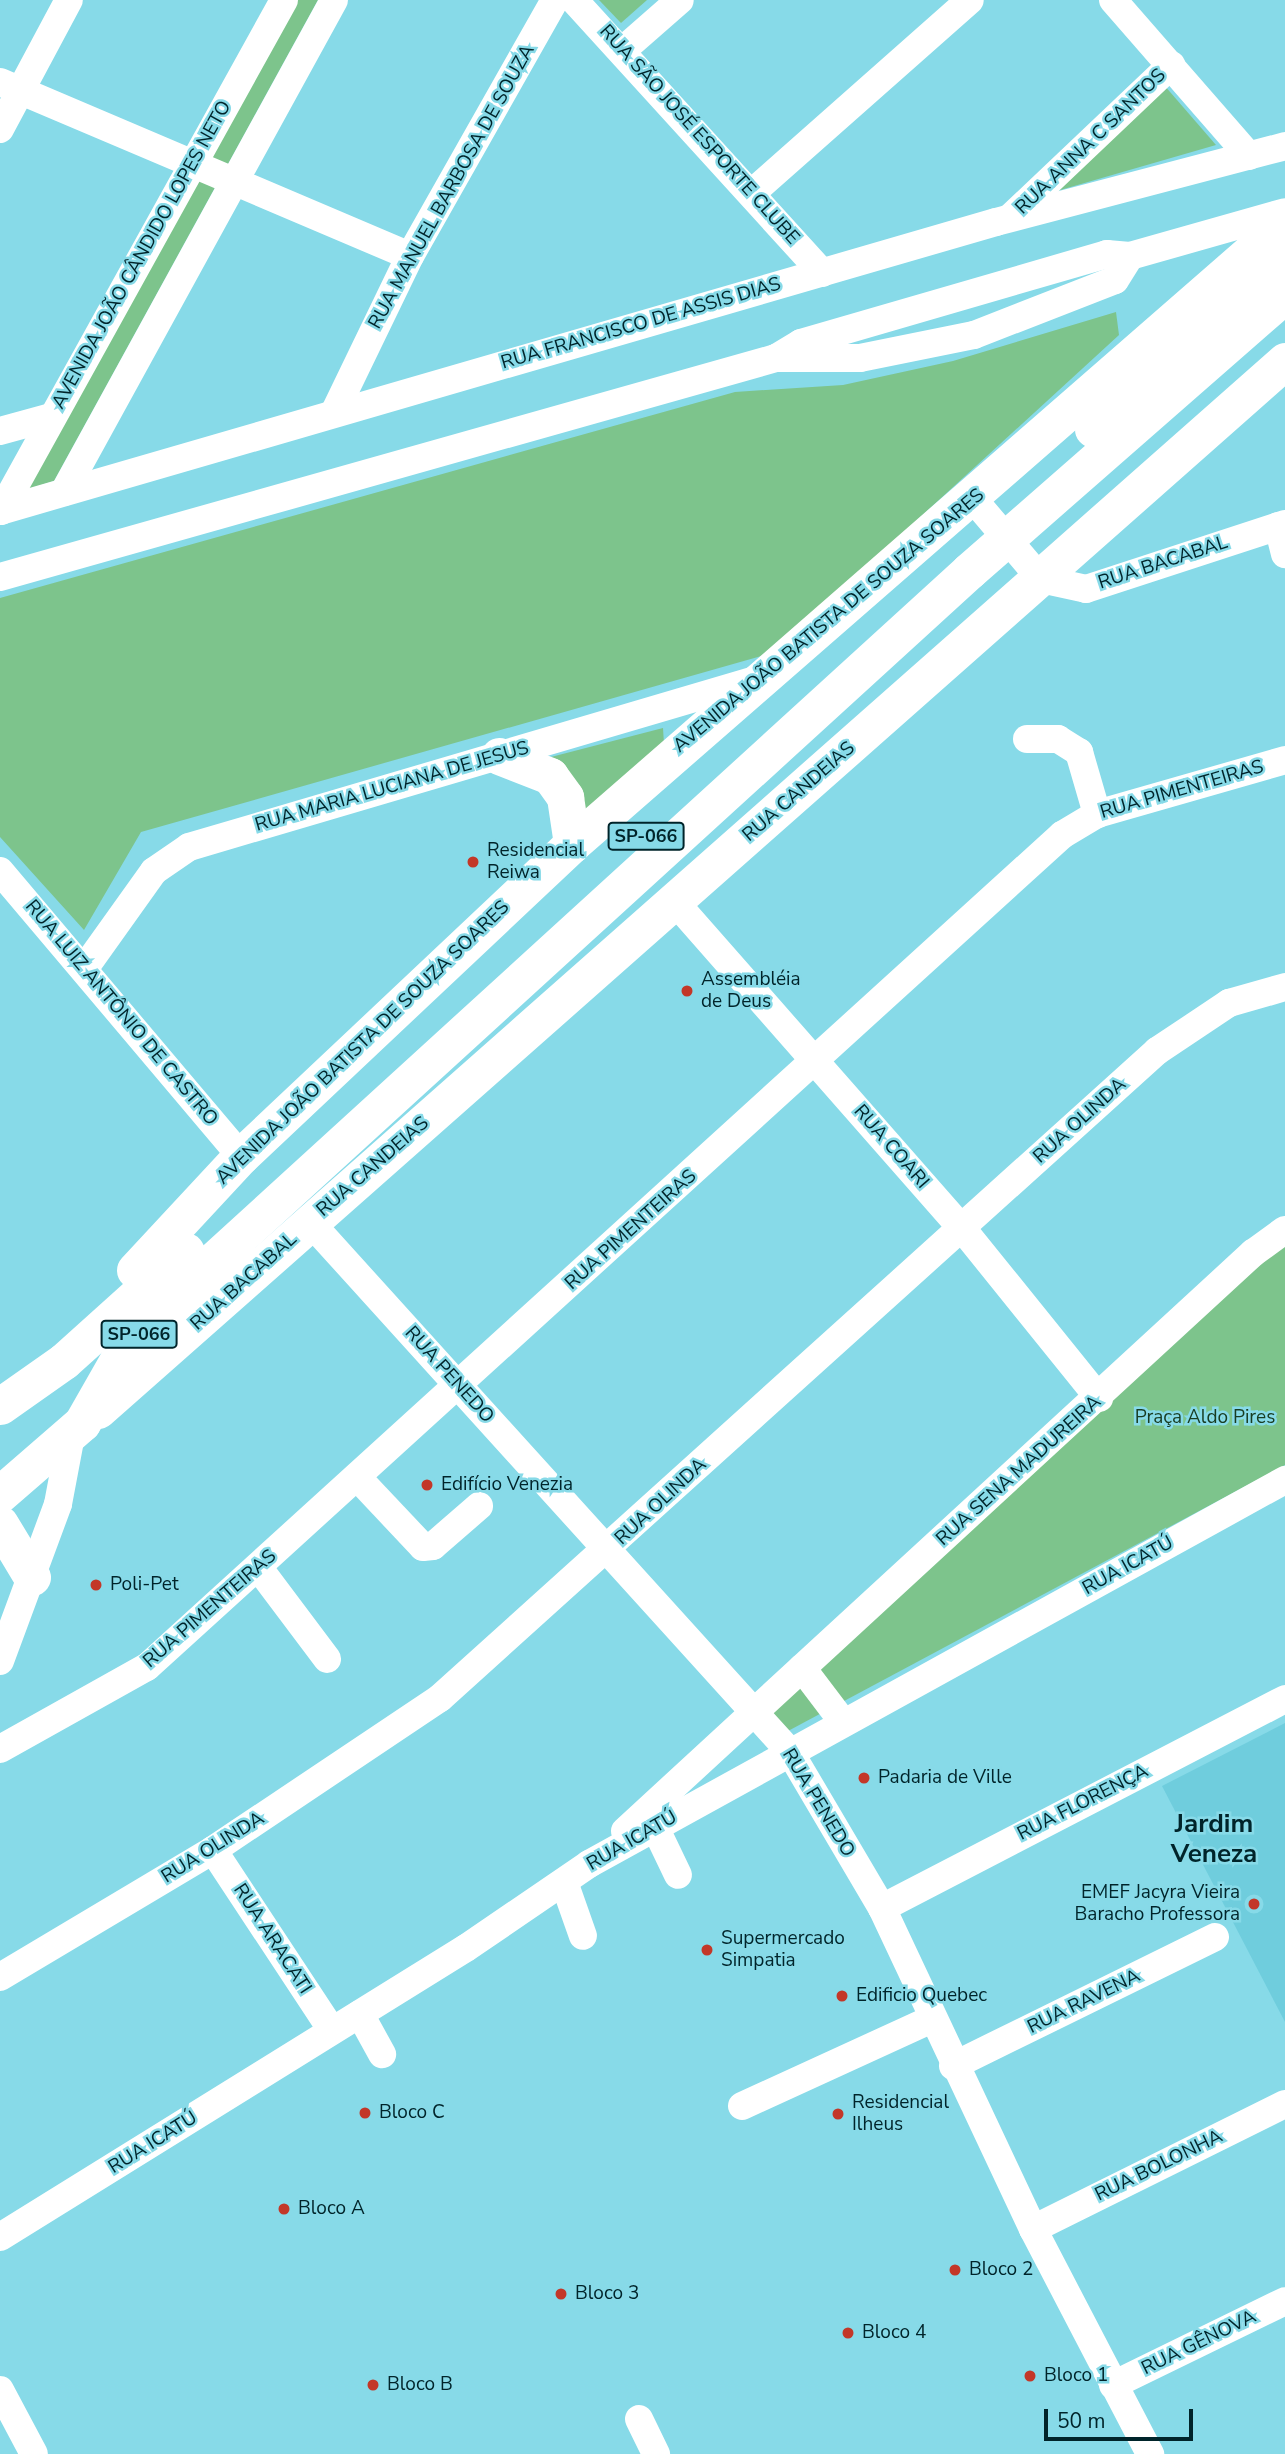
<!DOCTYPE html>
<html>
<head>
<meta charset="utf-8">
<style>
  body { margin:0 }
  #map { position:relative; width:1285px; height:2454px; overflow:hidden; background:#87dae8; font-family:"Nunito Sans",sans-serif }
  div>[style] { position:absolute }
  .built>* { inset:0; background:#6fcddd }
  .green>* { inset:0; background:#7dc48c }
  .minor>* { height:28px; margin:-14px; padding:0 14px; transform-origin:14px; border-radius:14px; background:#fff }
  .major>* { height:37px; margin:-18.5px; padding:0 18.5px; transform-origin:18.5px; border-radius:18.5px; background:#fff }
  .dots>* { width:19px; height:19px; translate:-50% -50%; box-sizing:border-box; border:4px solid #87dae8; border-radius:50% }
  span { translate:-50% -50%; white-space:nowrap; text-align:center; line-height:1.15; -webkit-text-stroke:5px #87dae8; paint-order:stroke }
  .shield-label span { padding:2px 5px; background:#87dae8; border:2px solid; border-radius:5px; -webkit-text-stroke-width:0 }
  .shield-label { font-size:18px; color:#00242a; font-weight:700 }
  .street-label { font-size:19px; color:#00242a }
  .poi-label { font-size:19px; color:#00242a }
  .left { translate:0 -50%; text-align:left }
  .right { translate:-100% -50%; text-align:right }
  .park-label { font-size:19px; color:#183c21 }
  .district-label { font-size:26px; color:#00242a; font-weight:700 }
  .scale { position:absolute; left:1044px; top:2409px; width:149px; height:32px; box-sizing:border-box; border:4px solid #00242a; border-top:0; padding-left:9px; font-size:21px; line-height:24px; white-space:nowrap; color:#00242a; -webkit-text-stroke:5px #87dae8; paint-order:stroke }
</style>
</head>
<body>
<div id="map">
  <div class="built">
    <div style="clip-path:polygon(1285px 1723px,1285px 2022px,1162px 1786px)"></div>
  </div>
  <div class="green">
    <div style="clip-path:polygon(297px 0,318px 0,54px 481px,19px 492px)"></div>
    <div style="clip-path:polygon(599px 0,647px 0,621px 23px)"></div>
    <div style="clip-path:polygon(1164px 85px,1216px 145px,1043px 195px)"></div>
    <div style="clip-path:polygon(1116px 312px,1119px 335px,772px 653px,141px 832px,84px 930px,0 837px,0 598px,735px 392px,843px 385px,953px 361px)"></div>
    <div style="clip-path:polygon(663px 728px,664px 744px,581px 816px,551px 757px)"></div>
    <div style="clip-path:polygon(1285px 1242px,1285px 1465px,788px 1731px,767px 1709px)"></div>
  </div>
  <div class="minor">
    <div style="left:574px;top:0;width:369px;rotate:47.7deg"></div>
    <div style="left:1113px;top:0;width:207px;rotate:48.9deg"></div>
    <div style="left:624px;top:49px;width:74px;rotate:-41.2deg"></div>
    <div style="left:0;top:82px;width:445px;rotate:23deg"></div>
    <div style="left:0;top:129px;width:146px;rotate:-61.9deg"></div>
    <div style="left:754px;top:191px;width:288px;rotate:-41.5deg"></div>
    <div style="left:1011px;top:217px;width:221px;rotate:-43.5deg"></div>
    <div style="left:776px;top:358px;width:84px"></div>
    <div style="left:860px;top:358px;width:116px;rotate:-11.4deg"></div>
    <div style="left:974px;top:335px;width:151px;rotate:-21.3deg"></div>
    <div style="left:1115px;top:280px;width:28px;rotate:-58deg"></div>
    <div style="left:334px;top:413px;width:174px;rotate:-64.2deg"></div>
    <div style="left:410px;top:256px;width:294px;rotate:-60.5deg"></div>
    <div style="left:0;top:431px;width:53px;rotate:-15.4deg"></div>
    <div style="left:64px;top:492px;width:561px;rotate:-61.24deg"></div>
    <div style="left:974px;top:500px;width:104px;rotate:49.7deg"></div>
    <div style="left:1041px;top:579px;width:46px;rotate:12.5deg"></div>
    <div style="left:1086px;top:589px;width:209px;rotate:-18.1deg"></div>
    <div style="left:0;top:511px;width:1037px;rotate:-16.18deg"></div>
    <div style="left:996px;top:222px;width:299px;rotate:-14.7deg"></div>
    <div style="left:1px;top:511px;width:584px;rotate:-61.02deg"></div>
    <div style="left:1278px;top:526px;width:29px;rotate:76deg"></div>
    <div style="left:0;top:577px;width:806px;rotate:-15.76deg"></div>
    <div style="left:776px;top:358px;width:29px;rotate:-31deg"></div>
    <div style="left:801px;top:343px;width:319px;rotate:-16.2deg"></div>
    <div style="left:1107px;top:254px;width:23px;rotate:5deg"></div>
    <div style="left:1130px;top:256px;width:161px;rotate:-15.8deg"></div>
    <div style="left:1027px;top:739px;width:31px"></div>
    <div style="left:1058px;top:739px;width:25px;rotate:32deg"></div>
    <div style="left:1079px;top:752px;width:65px;rotate:73.8deg"></div>
    <div style="left:0;top:871px;width:373px;rotate:49.8deg"></div>
    <div style="left:675px;top:902px;width:433px;rotate:48.7deg"></div>
    <div style="left:961px;top:1227px;width:220px;rotate:51.1deg"></div>
    <div style="left:84px;top:969px;width:120px;rotate:-54.5deg"></div>
    <div style="left:154px;top:871px;width:42px;rotate:-34.4deg"></div>
    <div style="left:189px;top:847px;width:587px;rotate:-16.43deg"></div>
    <div style="left:310px;top:1222px;width:715px;rotate:47.83deg"></div>
    <div style="left:790px;top:1752px;width:181px;rotate:59.5deg"></div>
    <div style="left:882px;top:1908px;width:355px;rotate:64.8deg"></div>
    <div style="left:1033px;top:2229px;width:254px;rotate:62.5deg"></div>
    <div style="left:357px;top:1477px;width:96px;rotate:46.7deg"></div>
    <div style="left:423px;top:1547px;width:10px;rotate:-6deg"></div>
    <div style="left:433px;top:1546px;width:61px;rotate:-41deg"></div>
    <div style="left:258px;top:1567px;width:115px;rotate:53.1deg"></div>
    <div style="left:0;top:1661px;width:167px;rotate:-69.7deg"></div>
    <div style="left:58px;top:1504px;width:70px;rotate:-79.3deg"></div>
    <div style="left:802px;top:1668px;width:68px;rotate:52.8deg"></div>
    <div style="left:0;top:1749px;width:168px;rotate:-29.2deg"></div>
    <div style="left:147px;top:1667px;width:1237px;rotate:-42.28deg"></div>
    <div style="left:1062px;top:835px;width:41px;rotate:-31deg"></div>
    <div style="left:1097px;top:814px;width:196px;rotate:-16deg"></div>
    <div style="left:655px;top:1827px;width:53px;rotate:64.4deg"></div>
    <div style="left:625px;top:1831px;width:854px;rotate:-42.63deg"></div>
    <div style="left:1253px;top:1253px;width:39px;rotate:-36deg"></div>
    <div style="left:213px;top:1850px;width:214px;rotate:56.6deg"></div>
    <div style="left:564px;top:1882px;width:57px;rotate:70.6deg"></div>
    <div style="left:882px;top:1908px;width:454px;rotate:-27.4deg"></div>
    <div style="left:0;top:1977px;width:248px;rotate:-30.8deg"></div>
    <div style="left:213px;top:1850px;width:273px;rotate:-33.8deg"></div>
    <div style="left:440px;top:1698px;width:966px;rotate:-42.06deg"></div>
    <div style="left:1157px;top:1051px;width:87px;rotate:-33.7deg"></div>
    <div style="left:1229px;top:1003px;width:58px;rotate:-15.9deg"></div>
    <div style="left:360px;top:2014px;width:46px;rotate:61.2deg"></div>
    <div style="left:953px;top:2066px;width:292px;rotate:-26.2deg"></div>
    <div style="left:742px;top:2106px;width:209px;rotate:-24.6deg"></div>
    <div style="left:1033px;top:2229px;width:281px;rotate:-26.4deg"></div>
    <div style="left:0;top:2237px;width:548px;rotate:-31.81deg"></div>
    <div style="left:466px;top:1948px;width:149px;rotate:-34.3deg"></div>
    <div style="left:589px;top:1864px;width:795px;rotate:-28.89deg"></div>
    <div style="left:1113px;top:2385px;width:191px;rotate:-26deg"></div>
    <div style="left:0;top:2390px;width:72px;rotate:62deg"></div>
    <div style="left:639px;top:2419px;width:39px;rotate:64deg"></div>
  </div>
  <div class="major">
    <div style="left:1093px;top:429px;width:258px;rotate:-41.9deg"></div>
    <div style="left:499px;top:756px;width:55px;rotate:21.4deg"></div>
    <div style="left:550px;top:776px;width:26px;rotate:54deg"></div>
    <div style="left:565px;top:797px;width:48px;rotate:81.5deg"></div>
    <div style="left:135px;top:1270px;width:156px;rotate:-47.1deg"></div>
    <div style="left:241px;top:1156px;width:455px;rotate:-43.3deg"></div>
    <div style="left:572px;top:844px;width:946px;rotate:-41.1deg"></div>
    <div style="left:0;top:1406px;width:78px;rotate:-35.1deg"></div>
    <div style="left:64px;top:1361px;width:164px;rotate:-42deg"></div>
    <div style="left:98px;top:1410px;width:1584px;rotate:-41.47deg"></div>
    <div style="left:0;top:1494px;width:108px;rotate:-40.9deg"></div>
    <div style="left:82px;top:1423px;width:75px;rotate:-60.4deg"></div>
    <div style="left:119px;top:1358px;width:79px;rotate:-48.6deg"></div>
    <div style="left:171px;top:1299px;width:1080px;rotate:-42.37deg"></div>
    <div style="left:969px;top:571px;width:420px;rotate:-41.2deg"></div>
    <div style="left:0;top:1524px;width:62px;rotate:58.9deg"></div>
  </div>
  <div class="dots">
    <div style="left:473px;top:862px;background:#c33728"></div>
    <div style="left:687px;top:991px;background:#c33728"></div>
    <div style="left:427px;top:1485px;background:#c33728"></div>
    <div style="left:96px;top:1585px;background:#c33728"></div>
    <div style="left:864px;top:1778px;background:#c33728"></div>
    <div style="left:1254px;top:1904px;background:#c33728"></div>
    <div style="left:707px;top:1950px;background:#c33728"></div>
    <div style="left:842px;top:1996px;background:#c33728"></div>
    <div style="left:365px;top:2113px;background:#c33728"></div>
    <div style="left:838px;top:2114px;background:#c33728"></div>
    <div style="left:284px;top:2209px;background:#c33728"></div>
    <div style="left:955px;top:2270px;background:#c33728"></div>
    <div style="left:561px;top:2294px;background:#c33728"></div>
    <div style="left:848px;top:2333px;background:#c33728"></div>
    <div style="left:1030px;top:2376px;background:#c33728"></div>
    <div style="left:373px;top:2385px;background:#c33728"></div>
  </div>
  <div class="shield-label">
    <span style="left:646px;top:836px">SP-066</span>
    <span style="left:139px;top:1334px">SP-066</span>
  </div>
  <div class="street-label">
    <span style="left:699px;top:135px;rotate:48deg">RUA SÃO JOSÉ ESPORTE CLUBE</span>
    <span style="left:1091px;top:142px;rotate:-44deg">RUA ANNA C SANTOS</span>
    <span style="left:452px;top:187px;rotate:-61deg">RUA MANUEL BARBOSA DE SOUZA</span>
    <span style="left:142px;top:255px;rotate:-61deg">AVENIDA JOÃO CÂNDIDO LOPES NETO</span>
    <span style="left:641px;top:324px;rotate:-16deg">RUA FRANCISCO DE ASSIS DIAS</span>
    <span style="left:1163px;top:563px;rotate:-18deg">RUA BACABAL</span>
    <span style="left:829px;top:621px;rotate:-40deg">AVENIDA JOÃO BATISTA DE SOUZA SOARES</span>
    <span style="left:392px;top:787px;rotate:-16deg">RUA MARIA LUCIANA DE JESUS</span>
    <span style="left:1182px;top:790px;rotate:-16deg">RUA PIMENTEIRAS</span>
    <span style="left:799px;top:792px;rotate:-41deg">RUA CANDEIAS</span>
    <span style="left:121px;top:1013px;rotate:50deg">RUA LUIZ ANTÔNIO DE CASTRO</span>
    <span style="left:363px;top:1043px;rotate:-44deg">AVENIDA JOÃO BATISTA DE SOUZA SOARES</span>
    <span style="left:1080px;top:1121px;rotate:-42deg">RUA OLINDA</span>
    <span style="left:891px;top:1147px;rotate:49deg">RUA COARI</span>
    <span style="left:373px;top:1167px;rotate:-41deg">RUA CANDEIAS</span>
    <span style="left:631px;top:1230px;rotate:-42deg">RUA PIMENTEIRAS</span>
    <span style="left:244px;top:1282px;rotate:-42deg">RUA BACABAL</span>
    <span style="left:449px;top:1375px;rotate:48deg">RUA PENEDO</span>
    <span style="left:1019px;top:1471px;rotate:-42deg">RUA SENA MADUREIRA</span>
    <span style="left:661px;top:1502px;rotate:-43deg">RUA OLINDA</span>
    <span style="left:1128px;top:1566px;rotate:-29deg">RUA ICATÚ</span>
    <span style="left:210px;top:1609px;rotate:-41deg">RUA PIMENTEIRAS</span>
    <span style="left:818px;top:1803px;rotate:59deg">RUA PENEDO</span>
    <span style="left:1083px;top:1803px;rotate:-27deg">RUA FLORENÇA</span>
    <span style="left:632px;top:1841px;rotate:-30deg">RUA ICATÚ</span>
    <span style="left:213px;top:1848px;rotate:-32deg">RUA OLINDA</span>
    <span style="left:272px;top:1939px;rotate:57deg">RUA ARACATI</span>
    <span style="left:1084px;top:2002px;rotate:-26deg">RUA RAVENA</span>
    <span style="left:153px;top:2143px;rotate:-32deg">RUA ICATÚ</span>
    <span style="left:1159px;top:2166px;rotate:-26deg">RUA BOLONHA</span>
    <span style="left:1199px;top:2343px;rotate:-26deg">RUA GÊNOVA</span>
  </div>
  <div class="poi-label">
    <span class="left" style="left:487px;top:862px">Residencial<br>Reiwa</span>
    <span class="left" style="left:701px;top:991px">Assembléia<br>de Deus</span>
    <span class="left" style="left:441px;top:1485px">Edifício Venezia</span>
    <span class="left" style="left:110px;top:1585px">Poli-Pet</span>
    <span class="left" style="left:878px;top:1778px">Padaria de Ville</span>
    <span class="right" style="left:1240px;top:1904px">EMEF Jacyra Vieira<br>Baracho Professora</span>
    <span class="left" style="left:721px;top:1950px">Supermercado<br>Simpatia</span>
    <span class="left" style="left:856px;top:1996px">Edificio Quebec</span>
    <span class="left" style="left:852px;top:2114px">Residencial<br>Ilheus</span>
    <span class="left" style="left:379px;top:2113px">Bloco C</span>
    <span class="left" style="left:298px;top:2209px">Bloco A</span>
    <span class="left" style="left:969px;top:2270px">Bloco 2</span>
    <span class="left" style="left:575px;top:2294px">Bloco 3</span>
    <span class="left" style="left:862px;top:2333px">Bloco 4</span>
    <span class="left" style="left:1044px;top:2376px">Bloco 1</span>
    <span class="left" style="left:387px;top:2385px">Bloco B</span>
  </div>
  <div class="park-label">
    <span style="left:1205px;top:1418px">Praça Aldo Pires</span>
  </div>
  <div class="district-label">
    <span style="left:1214px;top:1839px">Jardim<br>Veneza</span>
  </div>
  <div class="scale">50 m</div>
</div>
</body>
</html>
